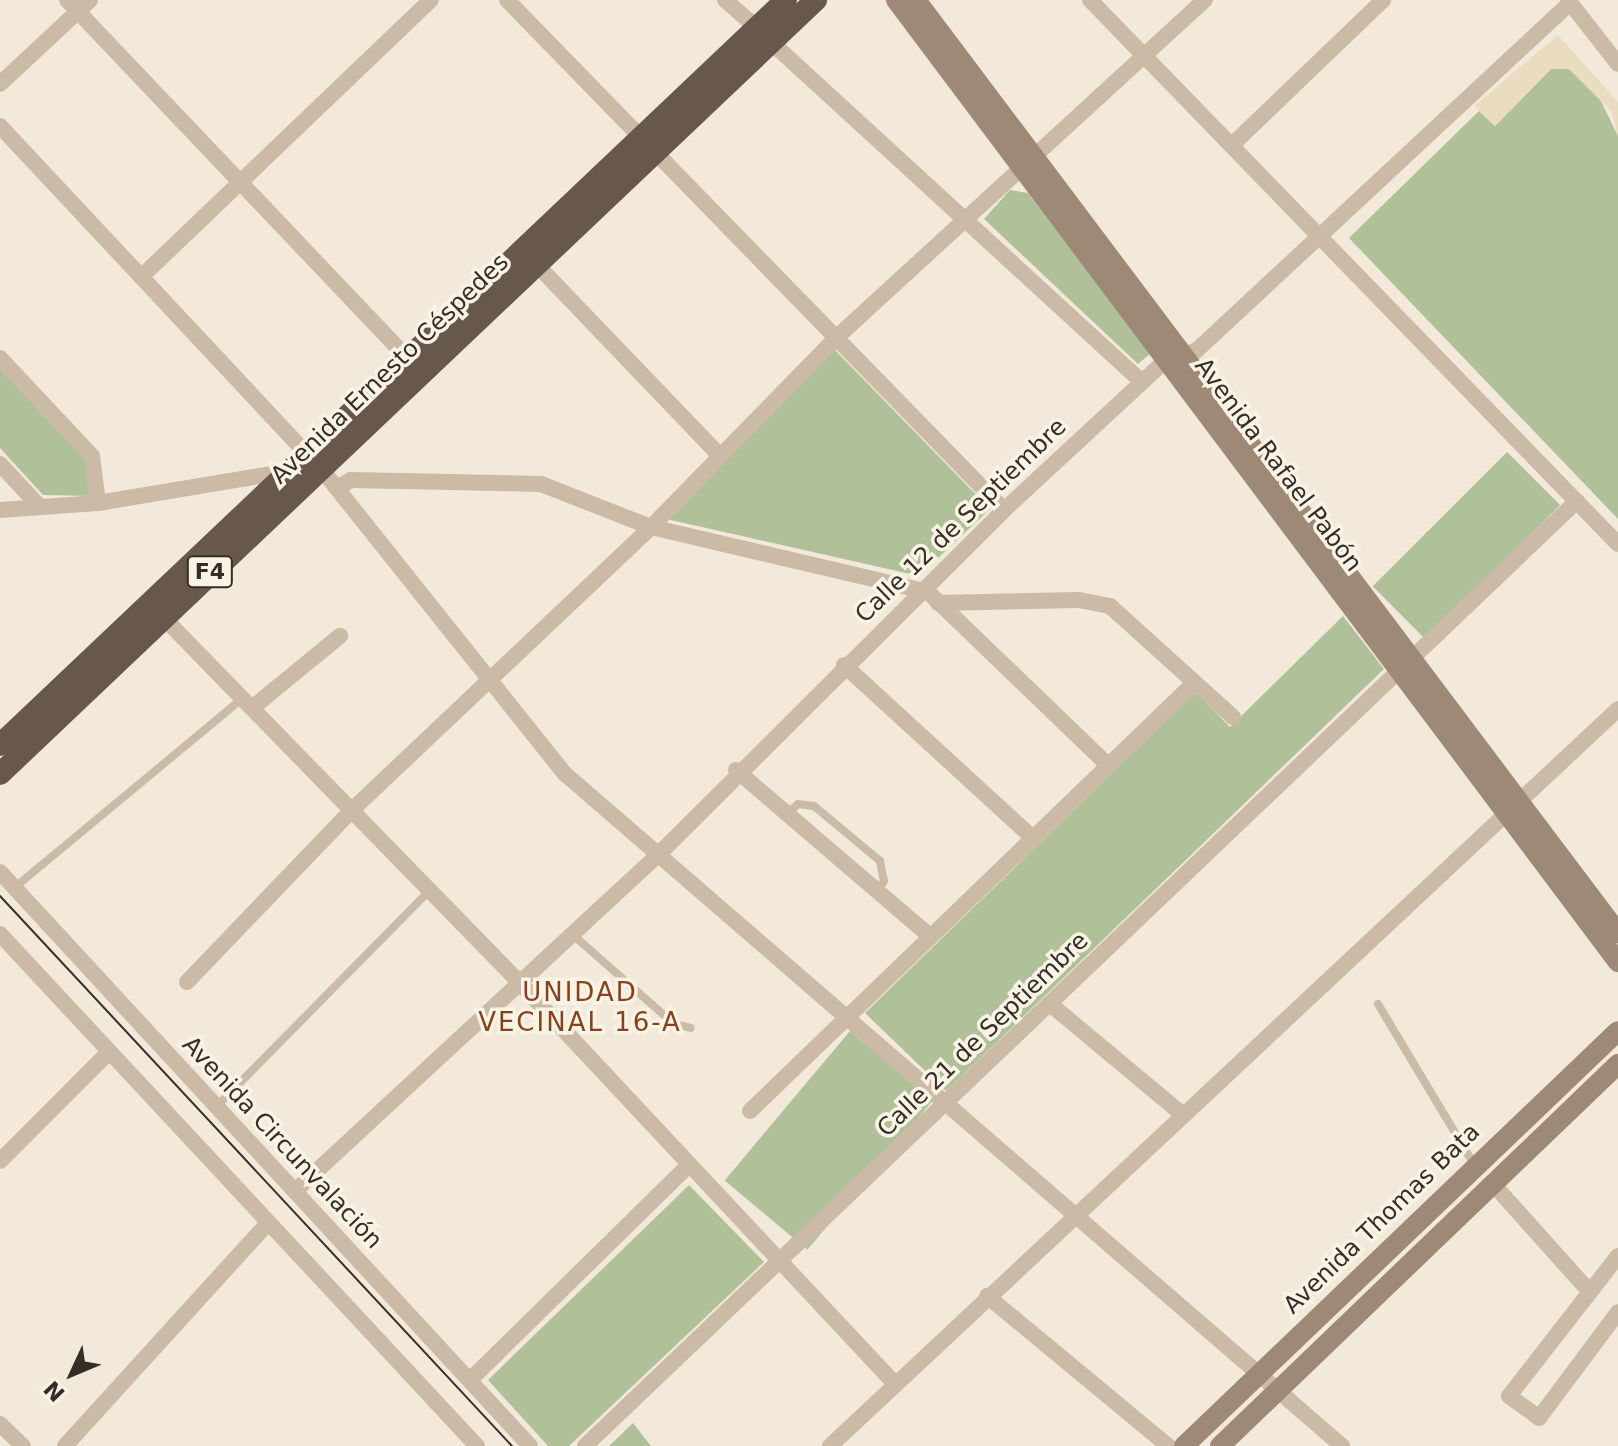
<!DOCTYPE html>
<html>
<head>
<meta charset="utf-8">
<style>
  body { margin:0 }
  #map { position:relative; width:1618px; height:1446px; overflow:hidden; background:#f2e9da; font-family:"DejaVu Sans",sans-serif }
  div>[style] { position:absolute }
  .green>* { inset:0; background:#b0c19a; transform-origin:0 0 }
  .plaza>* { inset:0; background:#eadcc0 }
  .service>* { height:8px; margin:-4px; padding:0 4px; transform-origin:4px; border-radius:4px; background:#cabaa6 }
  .minor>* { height:16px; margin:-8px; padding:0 8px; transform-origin:8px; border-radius:8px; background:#cabaa6 }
  .secondary>* { height:20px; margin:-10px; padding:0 10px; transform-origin:10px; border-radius:10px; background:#9e8977 }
  .trunk>* { height:22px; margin:-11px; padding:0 11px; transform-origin:11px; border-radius:11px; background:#68574b }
  .tram>* { height:2px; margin:-1px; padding:0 1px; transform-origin:1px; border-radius:1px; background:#362d27 }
  span { translate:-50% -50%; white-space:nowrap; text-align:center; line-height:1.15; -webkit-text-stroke:7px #f9f3e6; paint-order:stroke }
  .shield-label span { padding:2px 6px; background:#f9f3e6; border:2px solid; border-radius:6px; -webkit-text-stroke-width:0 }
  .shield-label { font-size:22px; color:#362d27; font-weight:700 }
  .street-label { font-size:24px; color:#362d27 }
  .neighbourhood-label { font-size:26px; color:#86421f; letter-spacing:2px }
  .north { position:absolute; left:32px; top:1334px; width:80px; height:80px; -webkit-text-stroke:6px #f9f3e6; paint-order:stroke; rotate:226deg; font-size:22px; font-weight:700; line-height:32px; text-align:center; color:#362d27 }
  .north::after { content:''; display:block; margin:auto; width:28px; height:36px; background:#362d27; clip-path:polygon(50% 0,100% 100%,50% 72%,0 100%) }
</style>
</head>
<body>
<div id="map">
  <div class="green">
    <div style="clip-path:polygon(1551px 69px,1569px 69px,1596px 91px,1618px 136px,1618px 519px,1349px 238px,1479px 111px,1495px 126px)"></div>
    <div style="clip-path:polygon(1010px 190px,1028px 193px,1151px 353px,1138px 364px,984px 219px)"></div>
    <div style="clip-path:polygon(835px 350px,990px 509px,919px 576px,662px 518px)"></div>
    <div style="clip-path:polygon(0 366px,85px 459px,92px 496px,43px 495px,0 448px)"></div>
    <div style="left:1507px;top:452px;width:75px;height:190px;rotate:45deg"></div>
    <div style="clip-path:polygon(1343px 616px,1384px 669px,946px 1091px,865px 1013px,1195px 692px,1230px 727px)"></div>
    <div style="left:850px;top:1031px;width:108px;height:195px;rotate:40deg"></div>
    <div style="clip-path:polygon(689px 1185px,764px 1262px,569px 1446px,548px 1446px,488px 1380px)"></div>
    <div style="clip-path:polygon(633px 1423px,651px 1446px,609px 1446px)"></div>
  </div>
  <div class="plaza">
    <div style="clip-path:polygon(1558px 35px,1618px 102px,1618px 136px,1612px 112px,1569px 69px,1551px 69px,1495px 126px,1474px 106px)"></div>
  </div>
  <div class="service">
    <div style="left:787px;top:814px;width:15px;rotate:-42deg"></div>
    <div style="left:798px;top:804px;width:16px;rotate:7deg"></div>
    <div style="left:814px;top:806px;width:86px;rotate:39.8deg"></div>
    <div style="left:880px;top:861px;width:20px;rotate:79deg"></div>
    <div style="left:884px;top:881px;width:11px;rotate:124deg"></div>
    <div style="left:14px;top:888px;width:296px;rotate:-39.7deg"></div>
    <div style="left:572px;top:934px;width:136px;rotate:41.4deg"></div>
    <div style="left:674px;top:1024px;width:17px;rotate:13deg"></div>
    <div style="left:1378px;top:1004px;width:189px;rotate:59.1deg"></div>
    <div style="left:217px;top:1106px;width:302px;rotate:-45.4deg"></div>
  </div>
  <div class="minor">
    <div style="left:67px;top:0;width:502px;rotate:46.45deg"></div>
    <div style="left:507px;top:0;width:712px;rotate:45.74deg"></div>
    <div style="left:725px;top:0;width:43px;rotate:41.2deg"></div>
    <div style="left:1090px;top:0;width:758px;rotate:45.86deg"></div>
    <div style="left:1568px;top:0;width:81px;rotate:52deg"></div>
    <div style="left:771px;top:42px;width:503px;rotate:42.5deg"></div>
    <div style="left:0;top:84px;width:123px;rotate:-43deg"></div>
    <div style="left:0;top:126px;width:473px;rotate:46.9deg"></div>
    <div style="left:323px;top:471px;width:386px;rotate:51.4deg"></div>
    <div style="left:564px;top:773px;width:1029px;rotate:40.86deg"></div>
    <div style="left:1233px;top:144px;width:208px;rotate:-43.8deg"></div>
    <div style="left:537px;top:265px;width:262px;rotate:46.2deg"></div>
    <div style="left:141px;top:277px;width:401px;rotate:-43.7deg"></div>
    <div style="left:0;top:358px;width:134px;rotate:46.8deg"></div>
    <div style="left:92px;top:456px;width:47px;rotate:82.7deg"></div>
    <div style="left:0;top:464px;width:59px;rotate:47.1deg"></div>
    <div style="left:337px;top:488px;width:16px;rotate:-30deg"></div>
    <div style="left:351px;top:480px;width:190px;rotate:1.2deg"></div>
    <div style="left:541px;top:484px;width:118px;rotate:21.4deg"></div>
    <div style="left:651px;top:527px;width:285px;rotate:13.2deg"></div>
    <div style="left:928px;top:592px;width:250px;rotate:43.9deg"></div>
    <div style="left:0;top:510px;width:98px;rotate:-4.1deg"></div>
    <div style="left:98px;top:503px;width:195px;rotate:-9.5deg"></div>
    <div style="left:938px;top:603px;width:141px;rotate:-1.2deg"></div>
    <div style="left:1079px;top:600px;width:32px;rotate:11deg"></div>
    <div style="left:1110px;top:606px;width:166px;rotate:42.1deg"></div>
    <div style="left:159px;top:613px;width:513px;rotate:45.71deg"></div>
    <div style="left:517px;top:980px;width:553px;rotate:46.9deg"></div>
    <div style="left:844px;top:665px;width:256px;rotate:42.5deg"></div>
    <div style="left:252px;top:708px;width:114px;rotate:-39.3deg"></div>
    <div style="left:736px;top:770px;width:255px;rotate:40.6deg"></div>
    <div style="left:0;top:872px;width:781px;rotate:47.28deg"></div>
    <div style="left:0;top:934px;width:700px;rotate:47.03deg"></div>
    <div style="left:187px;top:982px;width:238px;rotate:-46.2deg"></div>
    <div style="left:352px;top:810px;width:412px;rotate:-43.4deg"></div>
    <div style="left:651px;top:527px;width:266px;rotate:-45.6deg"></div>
    <div style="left:837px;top:337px;width:499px;rotate:-42.5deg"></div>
    <div style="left:1050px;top:1004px;width:170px;rotate:39.8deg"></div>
    <div style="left:750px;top:1111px;width:617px;rotate:-43.95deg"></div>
    <div style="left:0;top:1161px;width:151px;rotate:-45deg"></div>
    <div style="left:1493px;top:1184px;width:144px;rotate:48.1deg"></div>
    <div style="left:295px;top:1191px;width:496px;rotate:-42.8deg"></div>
    <div style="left:659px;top:854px;width:487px;rotate:-44.9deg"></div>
    <div style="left:1004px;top:510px;width:221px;rotate:-42.8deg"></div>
    <div style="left:1166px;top:360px;width:31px;rotate:-17deg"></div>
    <div style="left:1196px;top:351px;width:511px;rotate:-42.94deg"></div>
    <div style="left:1618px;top:1256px;width:177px;rotate:127.9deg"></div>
    <div style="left:1509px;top:1396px;width:37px;rotate:36deg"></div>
    <div style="left:1539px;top:1418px;width:132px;rotate:-53.3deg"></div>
    <div style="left:987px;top:1296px;width:235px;rotate:39.6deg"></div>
    <div style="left:470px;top:1380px;width:304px;rotate:-44.5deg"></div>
    <div style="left:0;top:1424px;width:32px;rotate:44deg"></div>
    <div style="left:65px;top:1446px;width:302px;rotate:-47.7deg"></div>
    <div style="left:585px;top:1446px;width:1370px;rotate:-43.61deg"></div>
    <div style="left:830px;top:1446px;width:1079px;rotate:-43.08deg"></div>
  </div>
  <div class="secondary">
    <div style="left:896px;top:0;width:1203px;rotate:53.11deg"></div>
    <div style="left:916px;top:0;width:1168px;rotate:53.04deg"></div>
    <div style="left:1184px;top:1446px;width:600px;rotate:-43.72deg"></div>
    <div style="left:1220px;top:1446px;width:552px;rotate:-43.82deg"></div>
  </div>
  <div class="trunk">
    <div style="left:0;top:745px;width:1083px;rotate:-43.47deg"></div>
    <div style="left:0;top:774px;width:1125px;rotate:-43.49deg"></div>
  </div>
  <div class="tram">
    <div style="left:0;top:896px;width:751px;rotate:47.05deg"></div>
  </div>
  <div class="shield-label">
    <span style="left:210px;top:572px">F4</span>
  </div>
  <div class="street-label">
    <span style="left:390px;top:369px;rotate:-44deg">Avenida Ernesto Céspedes</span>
    <span style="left:1278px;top:465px;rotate:53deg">Avenida Rafael Pabón</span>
    <span style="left:961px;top:521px;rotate:-44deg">Calle 12 de Septiembre</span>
    <span style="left:983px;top:1035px;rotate:-44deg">Calle 21 de Septiembre</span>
    <span style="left:282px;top:1143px;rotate:47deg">Avenida Circunvalación</span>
    <span style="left:1382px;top:1219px;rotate:-44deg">Avenida Thomas Bata</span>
  </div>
  <div class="neighbourhood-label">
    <span style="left:580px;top:1008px">UNIDAD<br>VECINAL 16-A</span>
  </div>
  <div class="north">N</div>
</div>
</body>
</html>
